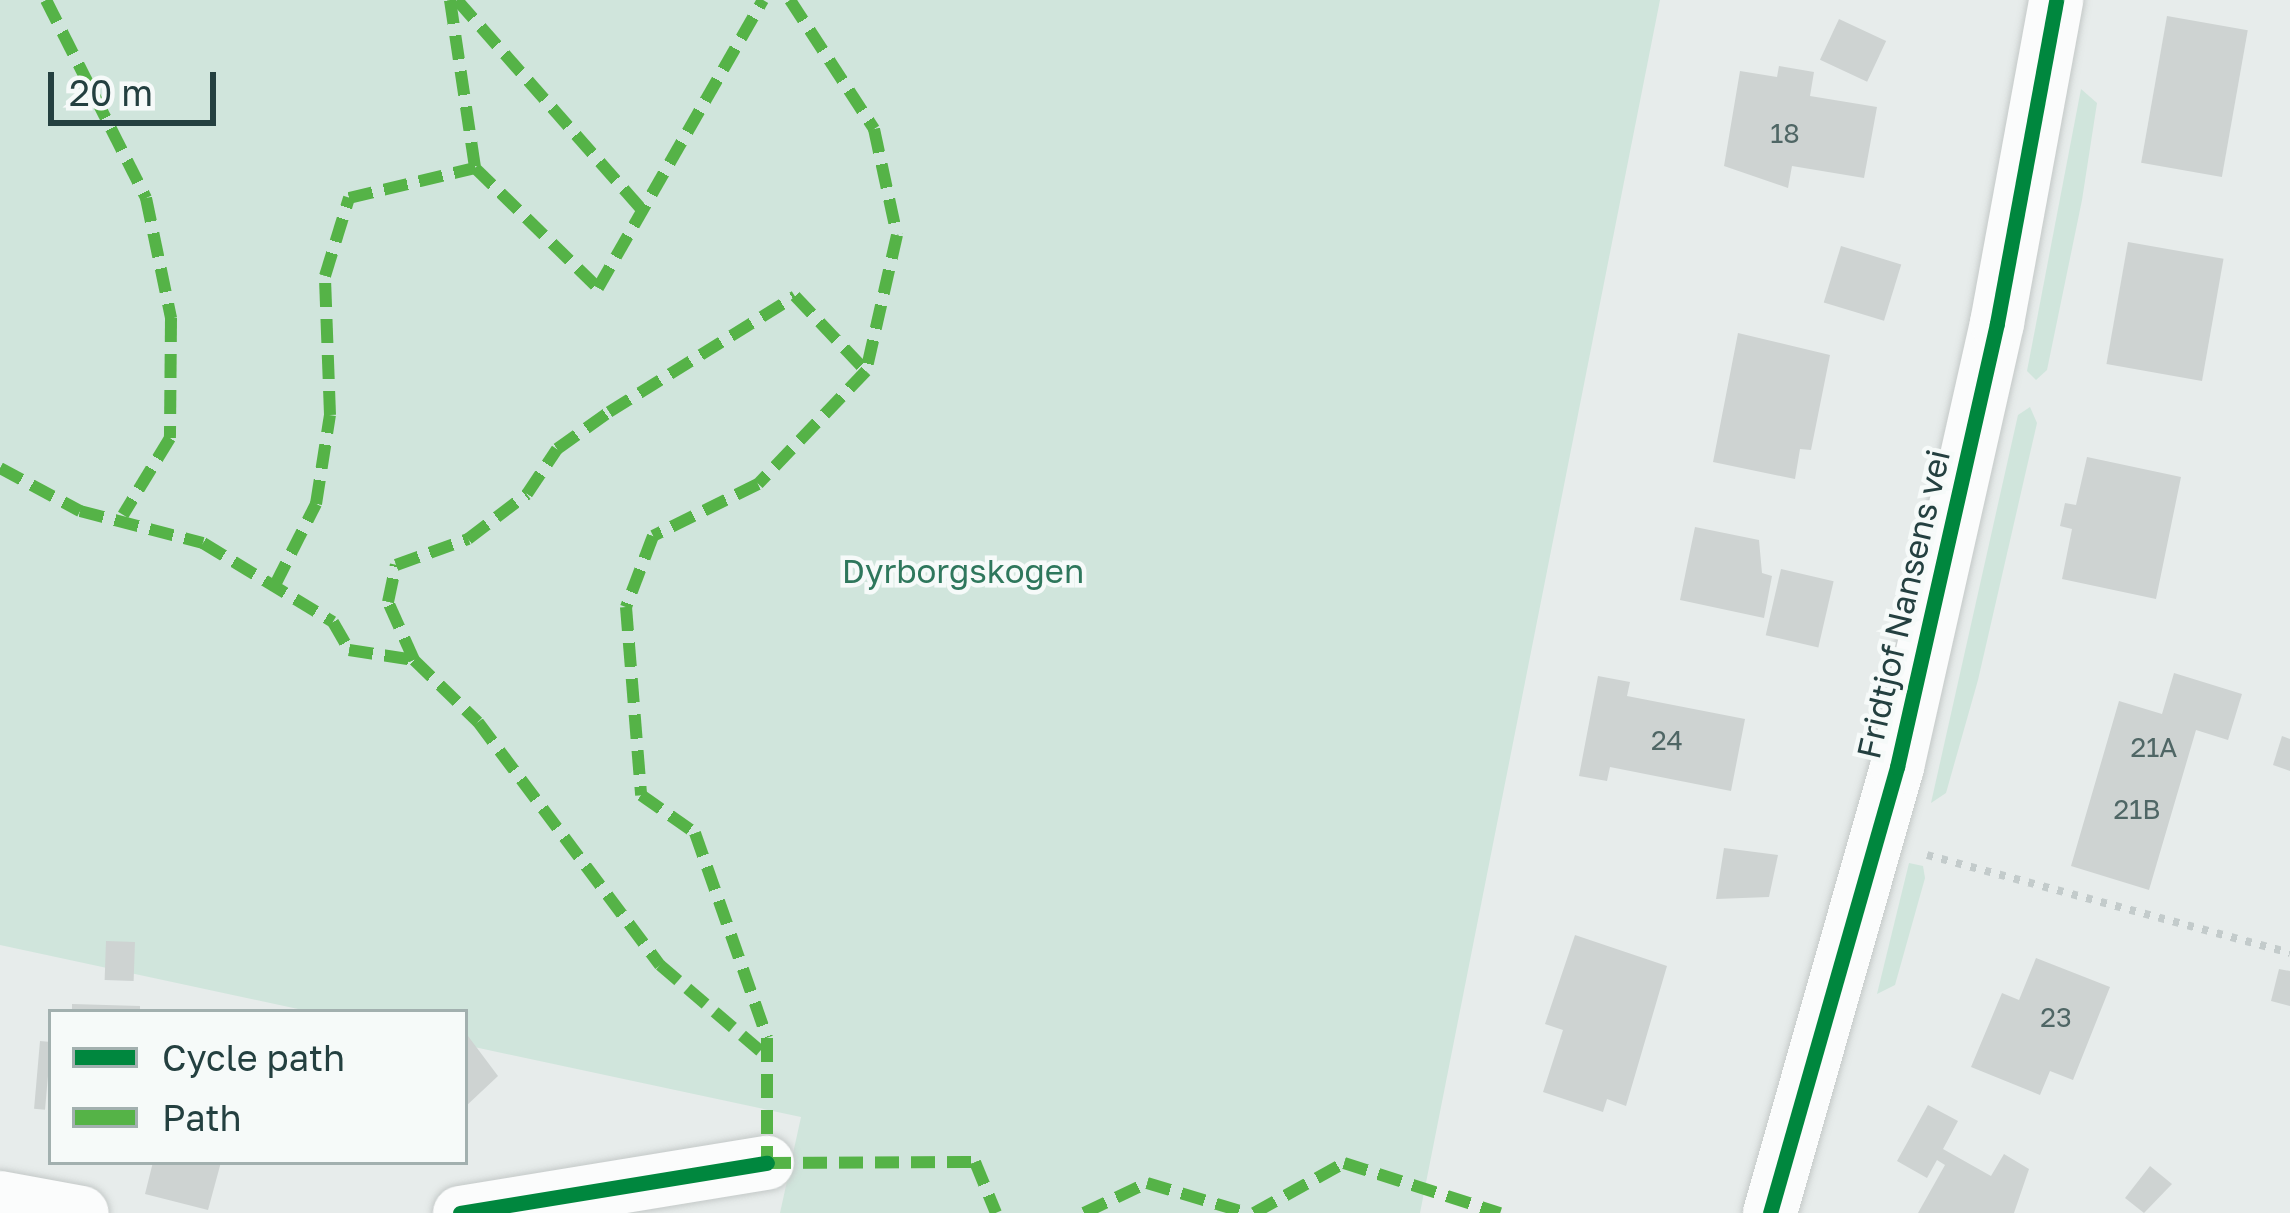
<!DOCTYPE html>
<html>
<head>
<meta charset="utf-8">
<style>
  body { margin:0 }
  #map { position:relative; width:2290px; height:1213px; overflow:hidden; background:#e7eceb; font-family:"Golos Text",sans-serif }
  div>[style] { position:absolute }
  .green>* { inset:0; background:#d0e5dc }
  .building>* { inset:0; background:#ced3d2; transform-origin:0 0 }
  .path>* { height:8px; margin-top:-4px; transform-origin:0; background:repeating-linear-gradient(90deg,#c3cbcb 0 6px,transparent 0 15px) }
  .roads { filter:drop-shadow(0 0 3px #c4c9c8) drop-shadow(0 0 3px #c4c9c8) }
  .street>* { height:54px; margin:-27px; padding:0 27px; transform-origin:27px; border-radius:27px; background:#fbfcfc }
  .quiet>* { height:12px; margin-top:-6px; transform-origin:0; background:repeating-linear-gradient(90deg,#55b347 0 24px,transparent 0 36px) }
  .cycleway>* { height:15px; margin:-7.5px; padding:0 7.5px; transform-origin:7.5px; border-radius:7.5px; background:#00873e }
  span { translate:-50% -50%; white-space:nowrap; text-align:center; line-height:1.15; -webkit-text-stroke:9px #f6faf9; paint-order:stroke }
  .number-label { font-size:27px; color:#4f6665 }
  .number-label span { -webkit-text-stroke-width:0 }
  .park-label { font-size:33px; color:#2e775c }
  .street-label { font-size:33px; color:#244040 }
  .legend { position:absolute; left:48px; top:1009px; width:420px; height:156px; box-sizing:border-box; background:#f6faf9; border:3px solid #a2b0af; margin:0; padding:15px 21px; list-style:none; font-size:36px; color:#244040 }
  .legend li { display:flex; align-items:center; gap:24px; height:60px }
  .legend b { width:60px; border:3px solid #a2b0af }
  .scale { position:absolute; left:48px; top:72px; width:168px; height:54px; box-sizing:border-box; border:6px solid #244040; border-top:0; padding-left:15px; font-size:36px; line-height:42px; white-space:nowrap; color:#244040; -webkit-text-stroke:9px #f6faf9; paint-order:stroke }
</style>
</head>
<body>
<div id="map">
  <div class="green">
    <div style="clip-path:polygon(0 0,1660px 0,1420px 1213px,780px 1213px,801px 1117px,465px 1045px,465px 1012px,312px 1012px,0 945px)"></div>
    <div style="clip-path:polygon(2081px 89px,2097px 103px,2082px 200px,2047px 370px,2036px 380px,2027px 371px)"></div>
    <div style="clip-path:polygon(2030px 407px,2037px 423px,1978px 680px,1946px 793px,1931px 803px,2018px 415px)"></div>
    <div style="clip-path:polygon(1909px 863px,1923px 866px,1925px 878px,1895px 985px,1877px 994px)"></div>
  </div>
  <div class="building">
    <div style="left:2167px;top:16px;width:82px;height:149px;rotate:10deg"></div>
    <div style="left:1839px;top:19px;width:52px;height:45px;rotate:25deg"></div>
    <div style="clip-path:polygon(1779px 66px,1814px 72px,1810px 96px,1877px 107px,1864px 178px,1792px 166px,1788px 188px,1724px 166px,1740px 71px,1777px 77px)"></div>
    <div style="left:2128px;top:242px;width:97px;height:124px;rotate:10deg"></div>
    <div style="left:1841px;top:246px;width:63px;height:59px;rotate:17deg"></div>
    <div style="clip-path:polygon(1738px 333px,1830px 355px,1811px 450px,1800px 449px,1795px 479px,1713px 462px)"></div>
    <div style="clip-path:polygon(2087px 457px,2181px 477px,2156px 599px,2062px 579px,2072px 529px,2060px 526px,2065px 503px,2076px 505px)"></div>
    <div style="clip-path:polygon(1695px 527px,1759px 540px,1762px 573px,1772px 576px,1764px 618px,1680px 600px)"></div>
    <div style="left:1781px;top:569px;width:54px;height:68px;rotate:13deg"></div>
    <div style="clip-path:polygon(2174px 673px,2242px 694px,2228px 740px,2196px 730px,2149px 890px,2071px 866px,2119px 701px,2162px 714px)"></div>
    <div style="clip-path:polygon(1598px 676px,1630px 682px,1627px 696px,1745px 719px,1731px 791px,1610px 767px,1607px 781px,1579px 776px)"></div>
    <div style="clip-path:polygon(2282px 736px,2290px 739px,2290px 771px,2273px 765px)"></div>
    <div style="clip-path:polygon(1724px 848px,1778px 855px,1769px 897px,1716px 899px)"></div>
    <div style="clip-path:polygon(1575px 935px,1667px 966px,1626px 1106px,1607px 1099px,1603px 1112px,1543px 1092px,1563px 1030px,1545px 1024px)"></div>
    <div style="left:106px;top:941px;width:29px;height:39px;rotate:2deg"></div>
    <div style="clip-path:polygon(2036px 958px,2110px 987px,2073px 1080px,2050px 1071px,2040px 1095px,1971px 1067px,2002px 993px,2019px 1000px)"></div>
    <div style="clip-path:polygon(2279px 969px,2290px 971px,2290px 1006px,2271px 1001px)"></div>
    <div style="clip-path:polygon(72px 1004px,140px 1006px,140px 1012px,72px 1012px)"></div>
    <div style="clip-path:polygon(468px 1036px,498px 1076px,465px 1107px,465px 1039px)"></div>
    <div style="left:40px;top:1041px;width:11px;height:68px;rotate:5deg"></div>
    <div style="clip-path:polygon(1928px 1105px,1958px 1121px,1943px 1149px,1991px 1176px,2004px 1154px,2029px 1169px,2014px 1213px,1918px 1213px,1945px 1165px,1937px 1160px,1927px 1178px,1897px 1161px)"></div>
    <div style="clip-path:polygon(153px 1162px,221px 1162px,208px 1210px,145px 1194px)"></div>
    <div style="clip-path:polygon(2150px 1166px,2172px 1184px,2144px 1213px,2125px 1198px)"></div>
  </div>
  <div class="path">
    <div style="left:1927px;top:855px;width:376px;rotate:15.1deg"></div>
  </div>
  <div class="roads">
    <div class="street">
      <div style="left:0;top:1198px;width:83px;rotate:10.4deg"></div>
      <div style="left:460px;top:1213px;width:311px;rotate:-9.3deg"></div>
      <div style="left:1770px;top:1213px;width:464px;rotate:-74.1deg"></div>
      <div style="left:1897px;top:767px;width:455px;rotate:-77.3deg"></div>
      <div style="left:1997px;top:323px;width:328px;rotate:-79.6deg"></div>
    </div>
  </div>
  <div class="quiet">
    <div style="left:46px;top:0;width:222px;rotate:63.2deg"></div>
    <div style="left:146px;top:198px;width:123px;rotate:78.2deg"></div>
    <div style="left:171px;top:318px;width:120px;rotate:90.5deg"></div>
    <div style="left:170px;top:438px;width:90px;rotate:121.4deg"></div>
    <div style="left:450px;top:0;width:170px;rotate:81.5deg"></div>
    <div style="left:457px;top:0;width:281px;rotate:48.6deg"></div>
    <div style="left:790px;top:0;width:154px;rotate:56.9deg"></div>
    <div style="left:874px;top:129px;width:108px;rotate:77.8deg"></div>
    <div style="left:897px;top:235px;width:139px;rotate:102.8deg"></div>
    <div style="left:866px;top:371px;width:156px;rotate:133.7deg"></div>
    <div style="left:758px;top:484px;width:117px;rotate:153.7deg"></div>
    <div style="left:653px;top:536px;width:76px;rotate:110.8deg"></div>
    <div style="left:626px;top:607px;width:189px;rotate:85.4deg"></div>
    <div style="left:641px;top:795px;width:66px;rotate:35.1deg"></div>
    <div style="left:695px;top:833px;width:217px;rotate:70.6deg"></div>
    <div style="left:767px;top:1038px;width:125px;rotate:90deg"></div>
    <div style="left:767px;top:1163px;width:208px;rotate:-0.3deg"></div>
    <div style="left:975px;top:1162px;width:55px;rotate:67.6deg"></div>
    <div style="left:0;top:468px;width:91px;rotate:28.3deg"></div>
    <div style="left:80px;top:511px;width:127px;rotate:14.6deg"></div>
    <div style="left:203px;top:543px;width:152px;rotate:31.3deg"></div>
    <div style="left:333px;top:622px;width:32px;rotate:60deg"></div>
    <div style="left:349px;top:650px;width:66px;rotate:8.7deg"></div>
    <div style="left:414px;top:660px;width:89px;rotate:44.1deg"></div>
    <div style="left:478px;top:722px;width:304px;rotate:53.2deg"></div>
    <div style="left:660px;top:965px;width:140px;rotate:40.6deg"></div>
    <div style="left:275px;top:585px;width:91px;rotate:-63.2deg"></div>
    <div style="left:316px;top:504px;width:90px;rotate:-81.1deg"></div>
    <div style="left:330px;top:415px;width:139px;rotate:-92.1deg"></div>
    <div style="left:325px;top:276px;width:82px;rotate:-72.9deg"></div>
    <div style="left:349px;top:198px;width:130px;rotate:-13.4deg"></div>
    <div style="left:475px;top:168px;width:172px;rotate:44.3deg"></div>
    <div style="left:598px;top:288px;width:332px;rotate:-60.2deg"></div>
    <div style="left:414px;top:660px;width:64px;rotate:-114.1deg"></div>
    <div style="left:388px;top:602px;width:38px;rotate:-78deg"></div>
    <div style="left:396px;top:565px;width:77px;rotate:-19.9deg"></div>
    <div style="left:468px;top:539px;width:74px;rotate:-37.3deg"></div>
    <div style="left:527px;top:494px;width:54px;rotate:-56.3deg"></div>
    <div style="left:557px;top:449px;width:64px;rotate:-35.4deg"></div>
    <div style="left:609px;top:412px;width:219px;rotate:-31.9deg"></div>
    <div style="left:795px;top:296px;width:103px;rotate:46.6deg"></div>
    <div style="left:1084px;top:1213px;width:70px;rotate:-25.5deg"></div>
    <div style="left:1147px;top:1183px;width:104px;rotate:16.7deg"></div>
    <div style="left:1254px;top:1213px;width:103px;rotate:-29.1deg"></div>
    <div style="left:1344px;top:1163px;width:164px;rotate:17.8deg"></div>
  </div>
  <div class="cycleway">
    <div style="left:460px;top:1213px;width:311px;rotate:-9.3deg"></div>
    <div style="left:1770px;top:1213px;width:464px;rotate:-74.1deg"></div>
    <div style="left:1897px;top:767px;width:455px;rotate:-77.3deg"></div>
    <div style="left:1997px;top:323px;width:328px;rotate:-79.6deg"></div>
  </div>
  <div class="number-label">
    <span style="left:1785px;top:134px">18</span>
    <span style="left:1667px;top:741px">24</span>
    <span style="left:2154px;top:748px">21A</span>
    <span style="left:2137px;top:810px">21B</span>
    <span style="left:2056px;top:1018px">23</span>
  </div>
  <div class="park-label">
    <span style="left:963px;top:571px">Dyrborgskogen</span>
  </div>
  <div class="street-label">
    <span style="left:1903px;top:604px;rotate:-77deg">Fridtjof Nansens vei</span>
  </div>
  <ul class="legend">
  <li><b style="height:15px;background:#00873e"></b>Cycle path</li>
  <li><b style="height:15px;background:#55b347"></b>Path</li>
  </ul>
  <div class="scale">20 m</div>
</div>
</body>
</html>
